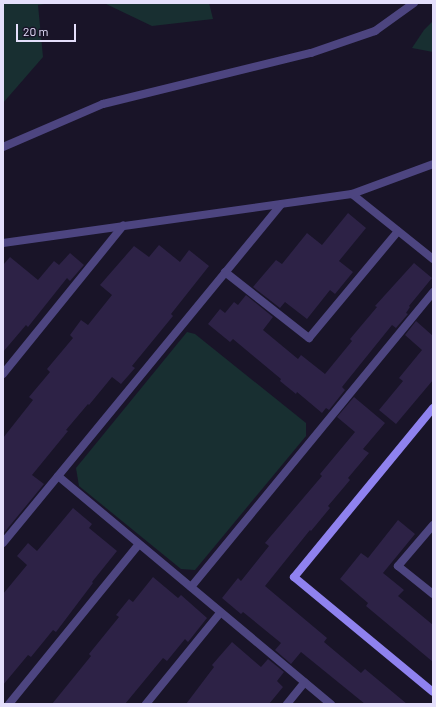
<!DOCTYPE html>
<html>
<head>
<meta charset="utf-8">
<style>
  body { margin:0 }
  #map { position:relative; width:436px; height:707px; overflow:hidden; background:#191428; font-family:Barlow,sans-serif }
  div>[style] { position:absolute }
  .green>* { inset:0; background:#182f31 }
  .building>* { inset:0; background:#2d2246 }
  .street>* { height:8px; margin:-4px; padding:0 4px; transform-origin:4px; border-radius:4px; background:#4d4580 }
  .secondary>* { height:8px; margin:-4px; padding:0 4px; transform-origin:4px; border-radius:4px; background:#8f82ef }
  span { translate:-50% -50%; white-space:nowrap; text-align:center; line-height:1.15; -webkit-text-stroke:3px #191428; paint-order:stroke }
  .frame { position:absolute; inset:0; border:4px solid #e4dffb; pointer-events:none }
  .scale { position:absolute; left:16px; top:24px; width:60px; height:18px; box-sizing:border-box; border:2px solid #e4dffb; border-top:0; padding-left:5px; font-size:12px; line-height:14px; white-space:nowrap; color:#e4dffb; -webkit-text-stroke:3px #191428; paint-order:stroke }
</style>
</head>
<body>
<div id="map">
  <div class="green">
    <div style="clip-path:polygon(3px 3px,52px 3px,38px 5px,43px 57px,3px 103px)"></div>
    <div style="clip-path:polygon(104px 3px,209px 3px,213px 19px,152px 26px)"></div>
    <div style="clip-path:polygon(433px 21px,433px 52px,412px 48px,424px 30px)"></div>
    <div style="clip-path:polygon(187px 332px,195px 334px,306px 423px,306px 436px,195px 570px,181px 569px,79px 486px,76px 468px)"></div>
  </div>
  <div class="building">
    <div style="clip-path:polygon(348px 213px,366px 228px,339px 261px,353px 272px,335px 294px,330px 290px,307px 319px,285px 302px,280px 308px,253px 287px,276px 260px,282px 264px,307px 233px,322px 245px)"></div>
    <div style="clip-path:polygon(159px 245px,180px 262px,189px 250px,209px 266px,171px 314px,173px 316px,132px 366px,135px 368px,121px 384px,112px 377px,89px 405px,88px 404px,66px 430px,68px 431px,32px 475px,44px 484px,3px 534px,3px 438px,33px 400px,29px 397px,50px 372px,47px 369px,73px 338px,70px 335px,81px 320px,88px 325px,112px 295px,100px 285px,134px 246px,149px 257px)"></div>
    <div style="clip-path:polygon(70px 253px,84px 265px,70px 281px,67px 278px,28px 327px,26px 325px,3px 352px,3px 265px,10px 257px,38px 280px,54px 261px,59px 265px)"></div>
    <div style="clip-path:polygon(414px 263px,432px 278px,409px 306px,410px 307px,406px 313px,408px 314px,396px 328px,392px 325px,342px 387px,345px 390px,329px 410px,326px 408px,322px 413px,297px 392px,296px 394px,280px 381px,281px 379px,233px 339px,230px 342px,208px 324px,220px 309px,225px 313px,234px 302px,238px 305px,246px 295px,273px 317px,263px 330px,298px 359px,301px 355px,325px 374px,352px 341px,350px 339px,377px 307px,375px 306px)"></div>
    <div style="clip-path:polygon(416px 321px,433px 336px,433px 380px,396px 424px,379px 410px,403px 381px,399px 378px,422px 350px,405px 335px)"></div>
    <div style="clip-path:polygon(354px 397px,385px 423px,363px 449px,369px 453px,348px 478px,350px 480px,328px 506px,330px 508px,311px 531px,310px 530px,265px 586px,327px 638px,324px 642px,361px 673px,365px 669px,407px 704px,365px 704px,301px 652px,291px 664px,275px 650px,281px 643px,243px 612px,241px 614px,222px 598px,238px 578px,241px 581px,269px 546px,265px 543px,322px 476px,320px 474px,355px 432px,337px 417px)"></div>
    <div style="clip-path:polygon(73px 508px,92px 524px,89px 528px,117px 551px,92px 582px,93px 583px,56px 632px,53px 630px,31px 657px,28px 655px,3px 685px,3px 594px,27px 565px,17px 556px,28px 543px,37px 551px)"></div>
    <div style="clip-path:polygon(398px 520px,415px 534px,383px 573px,404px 590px,398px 596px,433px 625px,433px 662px,366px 606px,368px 603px,340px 579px,361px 553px,368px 558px)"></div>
    <div style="clip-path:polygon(153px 577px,178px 598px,181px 595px,207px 618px,188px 642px,185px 639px,167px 661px,163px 658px,125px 704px,52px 704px,91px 656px,89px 654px,119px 617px,116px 615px,129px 599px,133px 602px)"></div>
    <div style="clip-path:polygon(232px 642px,261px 667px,268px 659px,284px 672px,277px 681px,283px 687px,269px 704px,186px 704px,214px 667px,212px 665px)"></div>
  </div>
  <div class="street">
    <div style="left:3px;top:147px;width:109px;rotate:-23.3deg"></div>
    <div style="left:103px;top:104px;width:214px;rotate:-13.8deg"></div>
    <div style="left:311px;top:53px;width:68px;rotate:-19deg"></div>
    <div style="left:375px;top:31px;width:48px;rotate:-35.7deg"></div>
    <div style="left:352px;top:194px;width:104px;rotate:38.7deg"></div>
    <div style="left:3px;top:243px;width:352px;rotate:-8deg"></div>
    <div style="left:352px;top:194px;width:86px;rotate:-20.3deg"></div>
    <div style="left:225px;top:272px;width:107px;rotate:38.2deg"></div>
    <div style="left:309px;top:338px;width:139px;rotate:-50.2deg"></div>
    <div style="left:3px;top:374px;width:191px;rotate:-51deg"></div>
    <div style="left:58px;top:476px;width:356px;rotate:39.9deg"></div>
    <div style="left:433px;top:525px;width:54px;rotate:130.5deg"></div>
    <div style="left:398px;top:566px;width:45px;rotate:38.7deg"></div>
    <div style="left:3px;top:543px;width:438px;rotate:-50.6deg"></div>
    <div style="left:191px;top:587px;width:382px;rotate:-50.6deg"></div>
    <div style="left:9px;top:704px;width:206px;rotate:-50.9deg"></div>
    <div style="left:146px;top:704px;width:117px;rotate:-50.9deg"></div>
    <div style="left:287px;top:704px;width:28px;rotate:-51deg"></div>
  </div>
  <div class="secondary">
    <div style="left:433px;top:408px;width:219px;rotate:129.4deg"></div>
    <div style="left:294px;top:577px;width:180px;rotate:39.6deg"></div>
  </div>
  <div class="frame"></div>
  <div class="scale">20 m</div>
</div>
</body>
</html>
